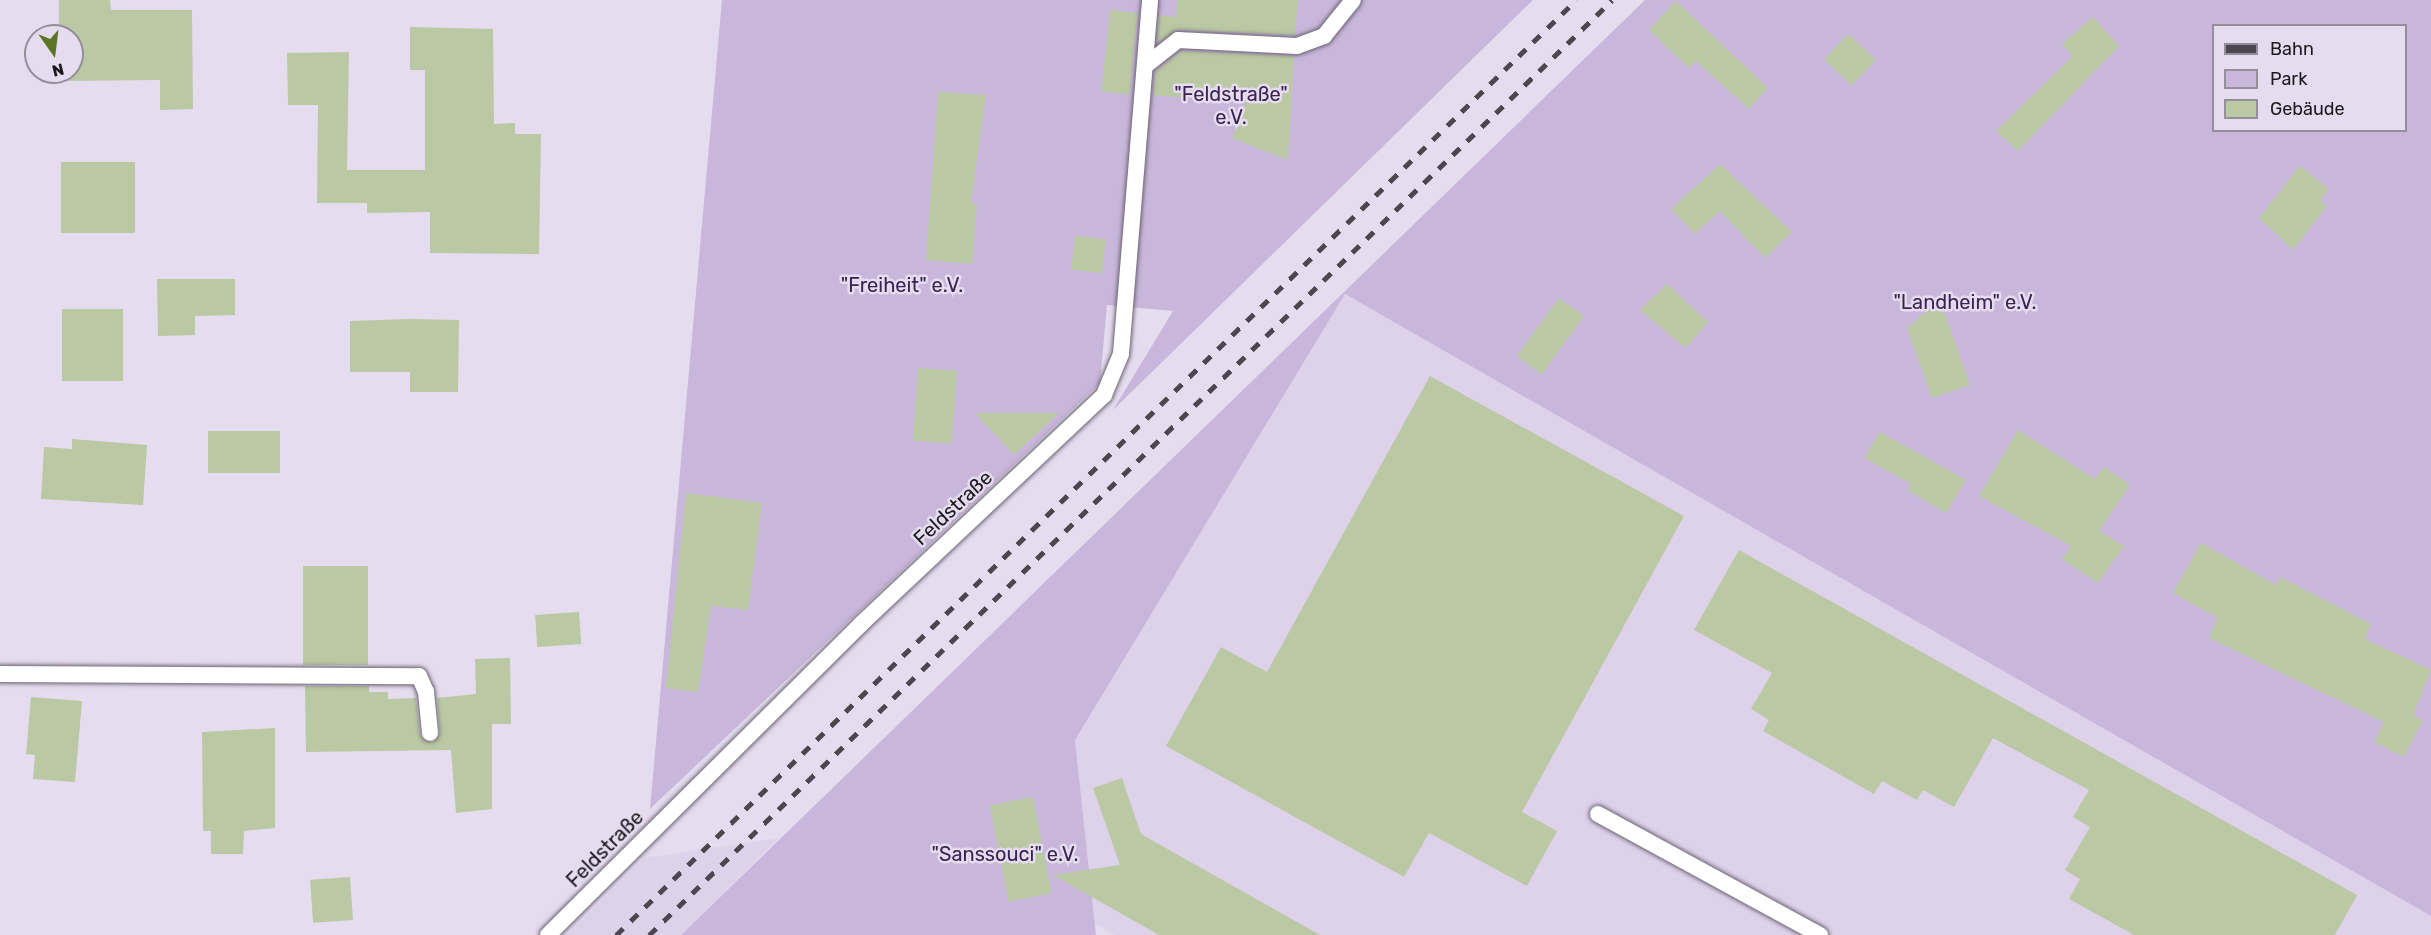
<!DOCTYPE html>
<html>
<head>
<meta charset="utf-8">
<style>
  body { margin:0 }
  #map { position:relative; width:2431px; height:935px; overflow:hidden; background:#e5ddef; font-family:Rubik,sans-serif }
  div>[style] { position:absolute }
  .built>* { inset:0; background:#ded2eb }
  .green>* { inset:0; background:#c8b7da }
  .building>* { inset:0; background:#bac8a3; transform-origin:0 0 }
  .roads { filter:drop-shadow(0 0 2px #6c6474) drop-shadow(0 0 2px #6c6474) }
  .service>* { height:16px; margin:-8px; padding:0 8px; transform-origin:8px; border-radius:8px; background:#fff }
  .rail>* { height:4.5px; margin-top:-2.25px; transform-origin:0; background:repeating-linear-gradient(90deg,#4b464f 0 10px,transparent 0 20px) }
  span { translate:-50% -50%; white-space:nowrap; text-align:center; line-height:1.15; -webkit-text-stroke:5px #e5ddef; paint-order:stroke }
  .park-label { font-size:20px; color:#3b2351 }
  .street-label { font-size:20px; color:#1b181e }
  .legend { position:absolute; left:2212px; top:24px; width:195px; height:108px; box-sizing:border-box; background:#e5ddef; border:2px solid #948e9b; margin:0; padding:8px 10px; list-style:none; font-size:18px; color:#1b181e }
  .legend li { display:flex; align-items:center; gap:12px; height:30px }
  .legend b { width:30px; border:2px solid #948e9b }
  .north { position:absolute; left:24px; top:24px; width:60px; height:60px; box-sizing:border-box; background:#e5ddef; border:2px solid #948e9b; border-radius:50%; rotate:166deg; font-size:16px; font-weight:700; line-height:24px; text-align:center; color:#1b181e }
  .north::after { content:''; display:block; margin:auto; width:21px; height:27px; background:#5d7527; clip-path:polygon(50% 0,100% 100%,50% 72%,0 100%) }
</style>
</head>
<body>
<div id="map">
  <div class="built">
    <div style="clip-path:polygon(1345px 294px,2431px 916px,2431px 935px,1114px 935px,1095px 924px,1075px 740px)"></div>
    <div style="clip-path:polygon(779px 838px,681px 935px,568px 935px,645px 858px)"></div>
  </div>
  <div class="green">
    <div style="clip-path:polygon(722px 0,1533px 0,1113px 410px,1173px 311px,1107px 305px,1100px 383px,650px 809px)"></div>
    <div style="clip-path:polygon(evenodd,1645px 0,2431px 0,2431px 916px,1345px 294px,1075px 740px,1096px 935px,681px 935px,1645px 0,2214px 26px,2406px 26px,2406px 130px,2214px 130px,2214px 26px)"></div>
  </div>
  <div class="building">
    <div style="clip-path:polygon(59px 0,110px 0,111px 10px,192px 10px,193px 109px,160px 110px,160px 80px,60px 81px,60px 72px,72px 72px,72px 36px,59px 36px)"></div>
    <div style="clip-path:polygon(1177px 0,1298px 0,1295px 35px,1179px 30px,1157px 43px,1159px 15px,1176px 17px)"></div>
    <div style="clip-path:polygon(1676px 1px,1768px 88px,1749px 109px,1696px 61px,1689px 68px,1649px 30px)"></div>
    <div style="left:1110px;top:10px;width:28px;height:82px;rotate:6deg"></div>
    <div style="clip-path:polygon(2093px 17px,2119px 46px,2018px 151px,1996px 131px,2073px 56px,2062px 44px)"></div>
    <div style="clip-path:polygon(410px 27px,493px 29px,494px 124px,515px 123px,515px 134px,541px 134px,539px 254px,430px 253px,430px 212px,367px 213px,367px 203px,317px 203px,318px 105px,288px 105px,287px 53px,349px 52px,347px 170px,425px 170px,425px 70px,410px 70px)"></div>
    <div style="left:1848px;top:34px;width:38px;height:35px;rotate:43deg"></div>
    <div style="clip-path:polygon(1181px 51px,1294px 56px,1288px 160px,1232px 138px,1246px 103px,1153px 95px,1155px 72px)"></div>
    <div style="clip-path:polygon(938px 92px,986px 95px,971px 203px,977px 204px,972px 264px,926px 260px)"></div>
    <div style="left:135px;top:162px;width:71px;height:74px;rotate:90deg"></div>
    <div style="clip-path:polygon(1720px 164px,1792px 232px,1765px 258px,1720px 211px,1695px 234px,1671px 209px)"></div>
    <div style="clip-path:polygon(2300px 166px,2329px 189px,2320px 200px,2327px 206px,2293px 250px,2259px 218px)"></div>
    <div style="left:1075px;top:236px;width:31px;height:34px;rotate:6deg"></div>
    <div style="clip-path:polygon(157px 279px,235px 279px,235px 315px,195px 316px,195px 335px,158px 336px)"></div>
    <div style="clip-path:polygon(1667px 284px,1708px 322px,1686px 348px,1640px 310px)"></div>
    <div style="left:1559px;top:298px;width:31px;height:72px;rotate:36deg"></div>
    <div style="clip-path:polygon(1940px 300px,1970px 385px,1932px 398px,1907px 328px)"></div>
    <div style="left:62px;top:309px;width:61px;height:72px"></div>
    <div style="clip-path:polygon(411px 319px,459px 320px,458px 392px,410px 392px,410px 372px,350px 372px,350px 321px)"></div>
    <div style="left:918px;top:368px;width:39px;height:73px;rotate:4deg"></div>
    <div style="clip-path:polygon(1430px 376px,1684px 516px,1522px 812px,1557px 831px,1527px 886px,1429px 833px,1404px 877px,1166px 746px,1221px 647px,1267px 672px)"></div>
    <div style="clip-path:polygon(975px 413px,1059px 413px,1014px 455px)"></div>
    <div style="clip-path:polygon(2018px 430px,2095px 479px,2104px 467px,2130px 485px,2099px 531px,2124px 546px,2098px 583px,2062px 559px,2071px 546px,1979px 496px)"></div>
    <div style="left:208px;top:431px;width:72px;height:42px"></div>
    <div style="clip-path:polygon(1880px 432px,1966px 480px,1946px 513px,1907px 490px,1911px 484px,1864px 458px)"></div>
    <div style="clip-path:polygon(72px 439px,147px 445px,143px 505px,41px 499px,44px 447px,72px 449px)"></div>
    <div style="clip-path:polygon(686px 493px,762px 503px,748px 610px,711px 606px,698px 692px,666px 688px)"></div>
    <div style="clip-path:polygon(2201px 543px,2276px 585px,2280px 577px,2371px 624px,2365px 639px,2431px 670px,2413px 715px,2423px 720px,2404px 757px,2374px 742px,2384px 722px,2209px 638px,2218px 618px,2173px 593px)"></div>
    <div style="clip-path:polygon(1739px 550px,2357px 895px,2335px 935px,2134px 935px,2069px 899px,2080px 879px,2065px 870px,2090px 827px,2073px 817px,2089px 790px,1993px 738px,1954px 807px,1923px 790px,1917px 800px,1882px 781px,1874px 794px,1763px 731px,1769px 720px,1751px 709px,1772px 673px,1694px 630px)"></div>
    <div style="left:303px;top:566px;width:65px;height:99px"></div>
    <div style="left:579px;top:612px;width:32px;height:44px;rotate:86deg"></div>
    <div style="clip-path:polygon(510px 658px,511px 724px,492px 724px,492px 809px,456px 813px,451px 750px,306px 752px,305px 686px,369px 686px,369px 692px,388px 692px,388px 699px,416px 698px,420px 735px,432px 743px,440px 733px,437px 698px,476px 694px,475px 659px)"></div>
    <div style="clip-path:polygon(31px 697px,82px 701px,75px 782px,33px 779px,35px 755px,26px 754px)"></div>
    <div style="clip-path:polygon(275px 728px,275px 828px,244px 831px,243px 854px,211px 854px,211px 831px,203px 831px,202px 732px)"></div>
    <div style="clip-path:polygon(1122px 778px,1141px 834px,1320px 935px,1159px 935px,1053px 875px,1120px 865px,1093px 788px)"></div>
    <div style="left:1033px;top:797px;width:98px;height:44px;rotate:79deg"></div>
    <div style="left:350px;top:877px;width:43px;height:40px;rotate:86deg"></div>
  </div>
  <div class="roads">
    <div class="service">
      <div style="left:1145px;top:66px;width:42px;rotate:-38.2deg"></div>
      <div style="left:1178px;top:40px;width:119px;rotate:2.9deg"></div>
      <div style="left:1297px;top:46px;width:29px;rotate:-20deg"></div>
      <div style="left:1324px;top:36px;width:46px;rotate:-51.1deg"></div>
      <div style="left:0;top:674px;width:419px;rotate:0.3deg"></div>
      <div style="left:419px;top:676px;width:17px;rotate:66deg"></div>
      <div style="left:426px;top:692px;width:41px;rotate:84.4deg"></div>
      <div style="left:1598px;top:814px;width:253px;rotate:28.6deg"></div>
      <div style="left:548px;top:935px;width:441px;rotate:-44.8deg"></div>
      <div style="left:861px;top:624px;width:334px;rotate:-43.3deg"></div>
      <div style="left:1104px;top:395px;width:44px;rotate:-67.5deg"></div>
      <div style="left:1121px;top:354px;width:355px;rotate:-85.3deg"></div>
    </div>
  </div>
  <div class="rail">
    <div style="left:616px;top:935px;width:1340px;rotate:-44.24deg"></div>
    <div style="left:649px;top:935px;width:1342px;rotate:-44.15deg"></div>
  </div>
  <div class="park-label">
    <span style="left:1231px;top:106px">"Feldstraße"<br>e.V.</span>
    <span style="left:902px;top:285px">"Freiheit" e.V.</span>
    <span style="left:1965px;top:302px">"Landheim" e.V.</span>
    <span style="left:1005px;top:854px">"Sanssouci" e.V.</span>
  </div>
  <div class="street-label">
    <span style="left:953px;top:508px;rotate:-43deg">Feldstraße</span>
    <span style="left:605px;top:849px;rotate:-45deg">Feldstraße</span>
  </div>
  <ul class="legend">
  <li><b style="height:8px;background:#4b464f"></b>Bahn</li>
  <li><b style="height:16px;background:#c8b7da"></b>Park</li>
  <li><b style="height:16px;background:#bac8a3"></b>Gebäude</li>
  </ul>
  <div class="north">N</div>
</div>
</body>
</html>
